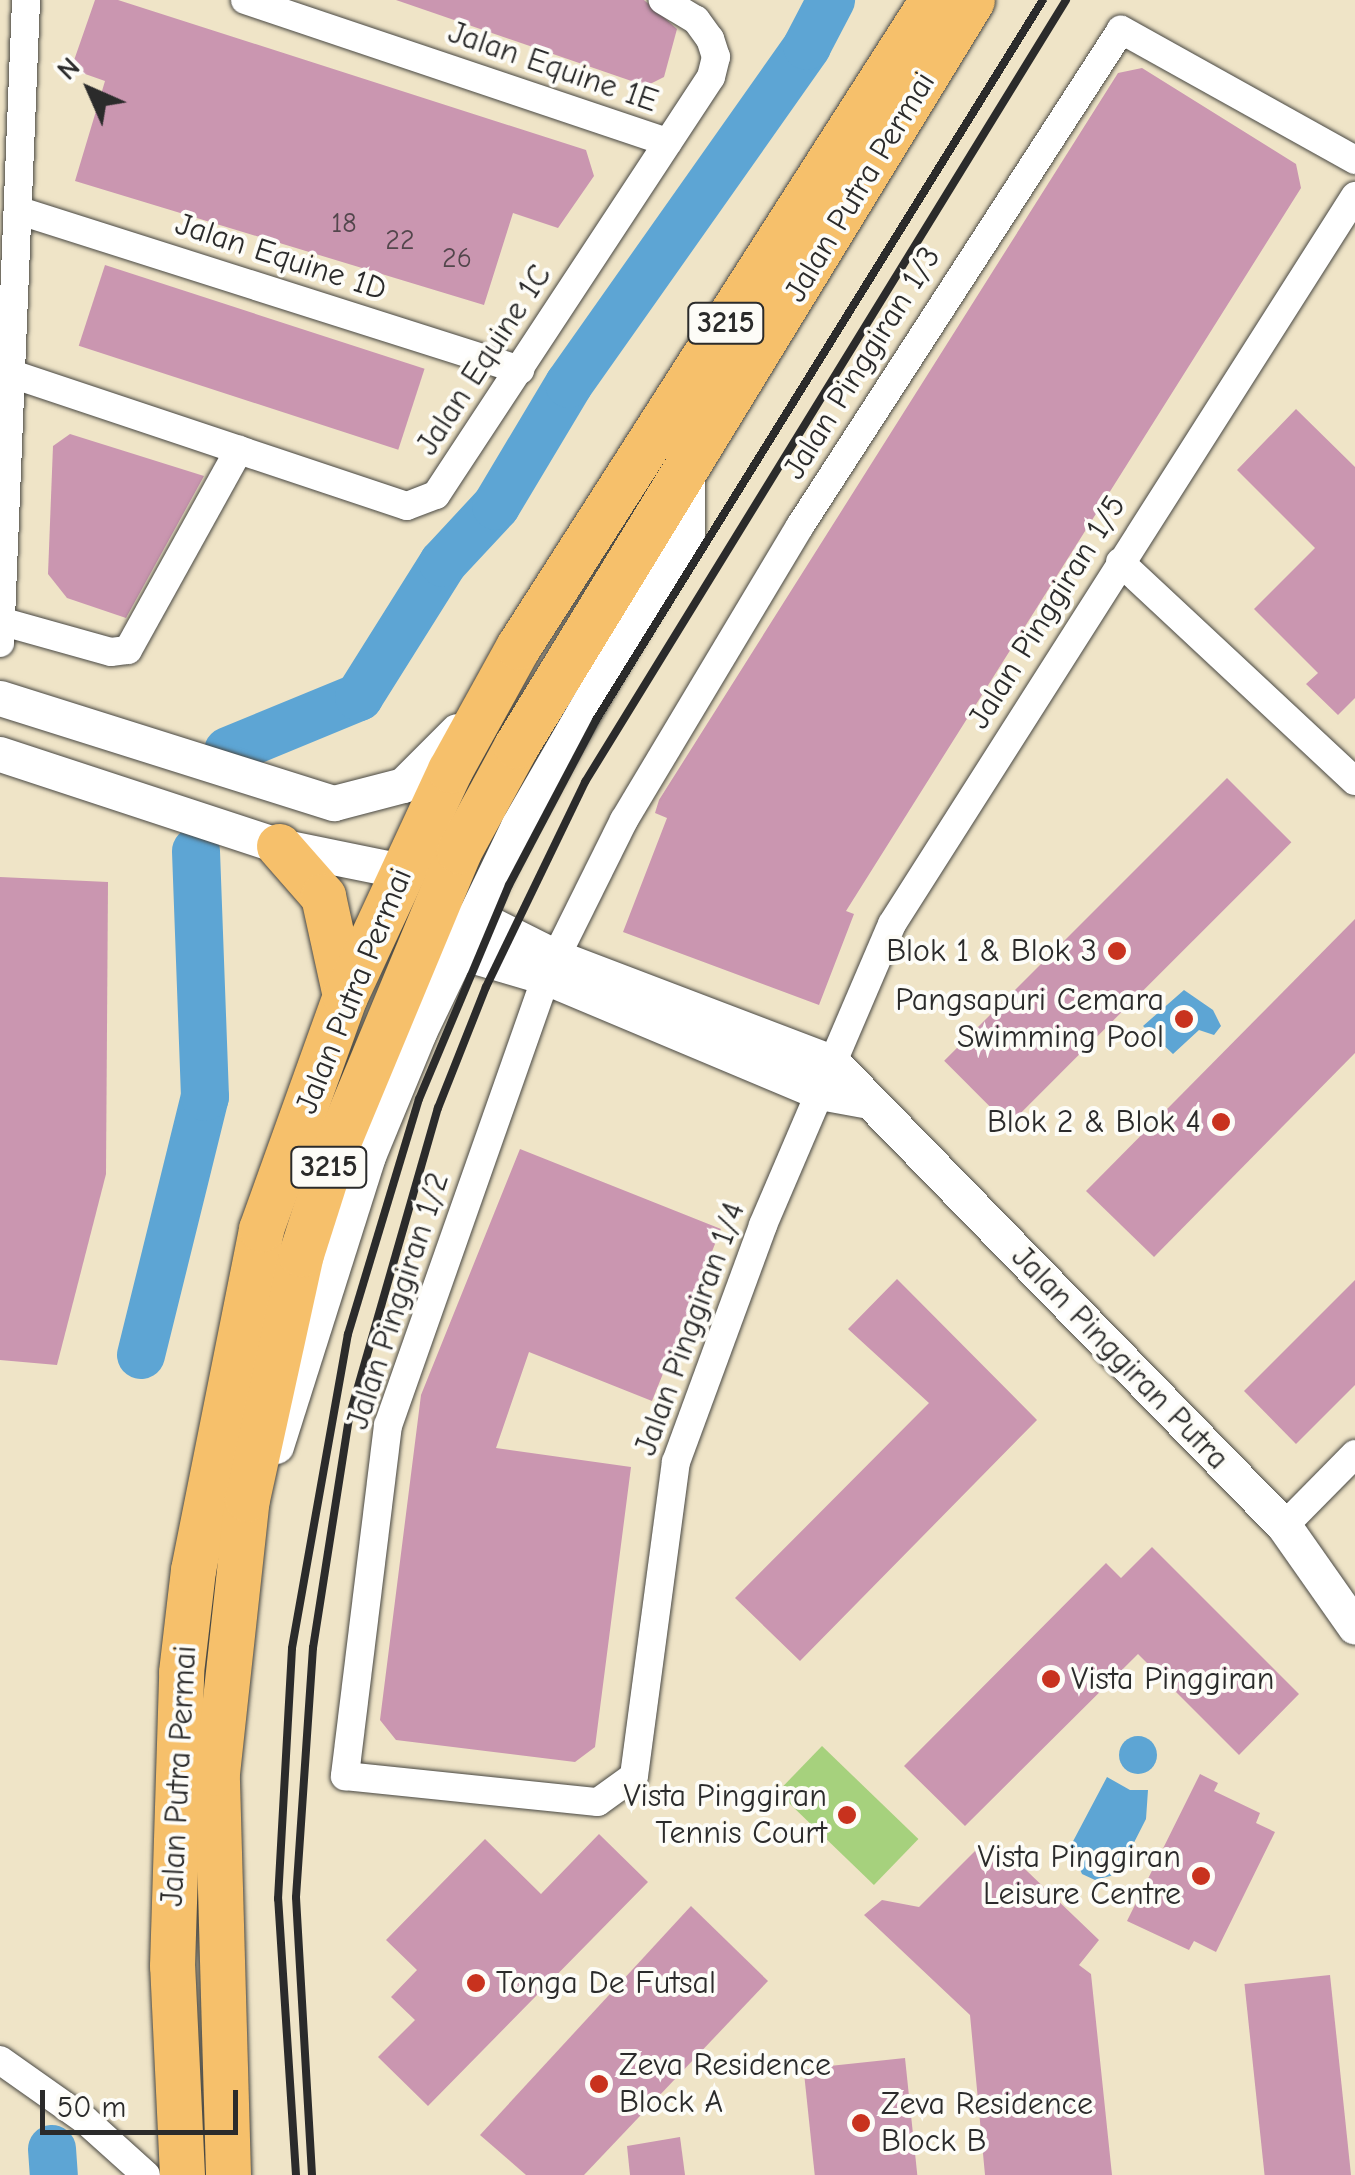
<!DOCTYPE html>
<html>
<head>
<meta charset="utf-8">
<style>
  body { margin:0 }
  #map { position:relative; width:1355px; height:2175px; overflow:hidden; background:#efe4c7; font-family:"Comic Neue",sans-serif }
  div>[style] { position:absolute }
  .green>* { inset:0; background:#a6d17d; transform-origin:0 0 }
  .water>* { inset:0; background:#5da5d4 }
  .round { border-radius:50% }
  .river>* { height:48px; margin:-24px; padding:0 24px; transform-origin:24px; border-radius:24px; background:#5da5d4 }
  .building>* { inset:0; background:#ca96b0; transform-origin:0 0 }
  .roads { filter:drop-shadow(0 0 2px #484742) drop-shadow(0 0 2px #484742) }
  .minor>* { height:28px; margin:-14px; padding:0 14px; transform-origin:14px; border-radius:14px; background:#fff }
  .tertiary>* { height:35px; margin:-17.5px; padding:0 17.5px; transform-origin:17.5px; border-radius:17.5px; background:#fff }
  .primary>* { height:45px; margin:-22.5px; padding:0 22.5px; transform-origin:22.5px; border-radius:22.5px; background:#f6c06b }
  .rail>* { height:8px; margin:-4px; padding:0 4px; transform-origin:4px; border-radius:4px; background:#2b2b2b }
  .dots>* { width:28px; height:28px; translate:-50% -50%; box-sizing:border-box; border:5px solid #fdfcf7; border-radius:50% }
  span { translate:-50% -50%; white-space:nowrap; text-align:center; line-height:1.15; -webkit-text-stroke:8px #fdfcf7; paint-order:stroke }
  .number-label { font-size:28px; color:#53464c }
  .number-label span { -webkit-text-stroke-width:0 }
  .shield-label span { padding:2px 8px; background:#fdfcf7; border:2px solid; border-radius:8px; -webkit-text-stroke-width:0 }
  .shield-label { font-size:30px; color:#2b2b2b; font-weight:700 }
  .street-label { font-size:32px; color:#2b2b2b }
  .poi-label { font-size:32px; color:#2b2b2b }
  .right { translate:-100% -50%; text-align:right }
  .left { translate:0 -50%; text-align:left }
  .north { position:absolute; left:40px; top:40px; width:100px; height:100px; -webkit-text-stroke:8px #fdfcf7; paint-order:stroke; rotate:315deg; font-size:28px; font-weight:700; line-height:40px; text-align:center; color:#2b2b2b }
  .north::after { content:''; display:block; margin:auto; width:35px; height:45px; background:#2b2b2b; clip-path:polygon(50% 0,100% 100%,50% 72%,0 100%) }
  .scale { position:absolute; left:40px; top:2090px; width:198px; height:45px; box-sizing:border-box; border:5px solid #2b2b2b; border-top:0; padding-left:12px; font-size:30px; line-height:35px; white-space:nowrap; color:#2b2b2b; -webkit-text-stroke:8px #fdfcf7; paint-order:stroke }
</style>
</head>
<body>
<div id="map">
  <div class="green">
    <div style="left:822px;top:1746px;width:134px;height:64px;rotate:44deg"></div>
  </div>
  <div class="water">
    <div style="clip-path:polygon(1184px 990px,1213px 1010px,1221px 1026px,1214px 1035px,1199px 1030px,1173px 1054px,1143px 1026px)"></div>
    <div class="round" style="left:1119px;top:1736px;width:38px;height:38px"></div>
    <div style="clip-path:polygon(1107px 1777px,1130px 1790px,1148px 1790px,1146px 1819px,1118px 1874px,1095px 1880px,1082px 1874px,1070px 1847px)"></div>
  </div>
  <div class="river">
    <div style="left:228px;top:751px;width:142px;rotate:-22.4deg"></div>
    <div style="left:359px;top:697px;width:158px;rotate:-57.9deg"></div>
    <div style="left:443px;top:563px;width:78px;rotate:-47.1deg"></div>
    <div style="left:496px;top:506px;width:142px;rotate:-59.1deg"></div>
    <div style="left:569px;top:384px;width:413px;rotate:-54.8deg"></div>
    <div style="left:807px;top:46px;width:52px;rotate:-62.4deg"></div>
    <div style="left:141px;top:1355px;width:266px;rotate:-76.1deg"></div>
    <div style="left:205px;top:1097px;width:246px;rotate:-92.1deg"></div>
    <div style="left:52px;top:2149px;width:26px;rotate:86deg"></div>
  </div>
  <div class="building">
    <div style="clip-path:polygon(95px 0,118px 0,586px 150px,594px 176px,558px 228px,513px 213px,484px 305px,75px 181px,105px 81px,71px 69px)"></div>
    <div style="clip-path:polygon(396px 0,644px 0,677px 29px,664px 77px,646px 86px)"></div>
    <div style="clip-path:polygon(1142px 68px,1296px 164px,1301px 188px,846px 911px,854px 914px,819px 1005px,623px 932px,667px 818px,655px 813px,659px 800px,1118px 73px)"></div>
    <div style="left:105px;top:265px;width:336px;height:85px;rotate:18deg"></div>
    <div style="clip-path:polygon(1296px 409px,1355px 467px,1355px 698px,1338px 715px,1306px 684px,1318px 673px,1254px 609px,1315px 548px,1237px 470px)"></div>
    <div style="clip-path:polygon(70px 434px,204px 476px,126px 618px,67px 598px,48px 574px,53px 446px)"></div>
    <div style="left:1227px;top:778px;width:91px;height:400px;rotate:45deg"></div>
    <div style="clip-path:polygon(0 877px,108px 882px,106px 1174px,57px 1365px,0 1360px)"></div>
    <div style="clip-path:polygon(1355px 919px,1355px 1053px,1154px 1257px,1086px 1191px)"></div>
    <div style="clip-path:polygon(520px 1149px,721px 1229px,652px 1401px,529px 1352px,496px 1448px,631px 1467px,595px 1747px,575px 1762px,396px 1740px,380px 1720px,421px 1395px)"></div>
    <div style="clip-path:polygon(897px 1279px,1037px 1420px,800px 1661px,735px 1598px,929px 1403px,848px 1329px)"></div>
    <div style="clip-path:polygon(1355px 1280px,1355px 1385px,1296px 1444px,1244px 1391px)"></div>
    <div style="clip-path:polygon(1152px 1547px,1299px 1694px,1239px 1755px,1138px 1654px,965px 1826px,904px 1766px,1106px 1563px,1121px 1578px)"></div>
    <div style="clip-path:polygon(1200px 1774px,1218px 1783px,1214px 1791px,1260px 1813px,1256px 1823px,1275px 1832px,1216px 1952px,1194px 1941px,1189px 1950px,1127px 1921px)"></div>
    <div style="clip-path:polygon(599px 1834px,648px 1882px,428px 2106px,378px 2057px,415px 2020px,391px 1997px,417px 1970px,386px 1940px,485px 1839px,541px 1894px)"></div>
    <div style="clip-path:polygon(1002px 1847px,1099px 1940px,1079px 1965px,1091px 1974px,1112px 2175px,985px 2175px,970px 2015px,864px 1915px,882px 1900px,919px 1907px,976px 1850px,989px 1860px)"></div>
    <div style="clip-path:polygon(691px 1906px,768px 1981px,584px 2175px,526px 2175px,480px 2135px)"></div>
    <div style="left:1330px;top:1975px;width:201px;height:86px;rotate:84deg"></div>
    <div style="left:905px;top:2058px;width:118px;height:102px;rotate:84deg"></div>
    <div style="clip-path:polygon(680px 2137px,685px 2175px,630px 2175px,627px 2146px)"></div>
  </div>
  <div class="roads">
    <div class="minor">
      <div style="left:245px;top:0;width:446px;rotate:18.6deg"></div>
      <div style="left:1355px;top:160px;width:268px;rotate:-150.9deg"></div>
      <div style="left:1121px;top:30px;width:591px;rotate:122.91deg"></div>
      <div style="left:800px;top:526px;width:343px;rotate:120.9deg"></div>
      <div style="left:624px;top:820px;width:175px;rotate:116.4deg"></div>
      <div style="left:546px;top:977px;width:475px;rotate:109.4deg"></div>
      <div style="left:388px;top:1425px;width:354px;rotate:97deg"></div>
      <div style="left:345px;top:1776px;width:254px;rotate:5.9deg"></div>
      <div style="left:598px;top:1802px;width:44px;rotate:-35.8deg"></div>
      <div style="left:634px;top:1776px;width:317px;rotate:-82.4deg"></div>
      <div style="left:676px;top:1462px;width:252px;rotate:-69.8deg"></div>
      <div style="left:763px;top:1225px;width:327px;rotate:-66.8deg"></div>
      <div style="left:892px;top:924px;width:863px;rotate:-57.54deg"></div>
      <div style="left:20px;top:211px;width:525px;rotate:17.64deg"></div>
      <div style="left:15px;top:375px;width:413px;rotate:18.5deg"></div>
      <div style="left:407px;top:506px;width:31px;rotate:-21deg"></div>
      <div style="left:436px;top:495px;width:500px;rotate:-56.66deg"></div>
      <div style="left:711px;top:77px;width:21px;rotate:-76deg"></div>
      <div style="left:716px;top:57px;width:19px;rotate:-108deg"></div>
      <div style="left:710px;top:39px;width:24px;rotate:-126deg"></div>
      <div style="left:696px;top:20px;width:39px;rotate:-149deg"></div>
      <div style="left:1120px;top:562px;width:321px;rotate:43deg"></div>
      <div style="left:0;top:621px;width:115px;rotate:15.6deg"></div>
      <div style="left:111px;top:652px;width:17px;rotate:-7deg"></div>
      <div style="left:128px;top:650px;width:229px;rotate:-61deg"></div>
      <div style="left:0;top:643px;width:644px;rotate:-87.68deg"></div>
      <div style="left:1284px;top:1526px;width:101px;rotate:-45.4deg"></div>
      <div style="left:0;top:2060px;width:104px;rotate:35.2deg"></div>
      <div style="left:85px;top:2120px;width:82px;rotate:42deg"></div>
    </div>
    <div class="tertiary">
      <div style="left:0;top:698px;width:350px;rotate:17.5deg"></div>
      <div style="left:334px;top:803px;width:71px;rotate:-14.6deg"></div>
      <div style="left:403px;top:785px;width:76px;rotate:-45deg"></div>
      <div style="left:0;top:754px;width:294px;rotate:18.2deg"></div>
      <div style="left:279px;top:846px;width:126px;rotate:11.5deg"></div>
      <div style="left:474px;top:916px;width:92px;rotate:26.6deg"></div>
      <div style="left:556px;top:957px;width:297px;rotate:20.9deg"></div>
      <div style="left:833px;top:1063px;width:646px;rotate:45.75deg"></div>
      <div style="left:1284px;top:1526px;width:123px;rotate:54.9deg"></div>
      <div style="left:457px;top:951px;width:93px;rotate:16.3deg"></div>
      <div style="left:546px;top:977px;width:297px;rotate:22.8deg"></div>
      <div style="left:820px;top:1092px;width:50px;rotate:10.4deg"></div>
      <div style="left:276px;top:1446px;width:304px;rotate:-72.4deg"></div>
      <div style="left:368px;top:1156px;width:134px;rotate:-67.6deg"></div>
      <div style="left:419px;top:1032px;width:229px;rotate:-64.3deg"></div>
      <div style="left:518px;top:826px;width:338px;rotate:-60deg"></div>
      <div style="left:687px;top:533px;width:64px;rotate:-90deg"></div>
    </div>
    <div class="primary">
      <div style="left:279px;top:846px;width:67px;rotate:48.7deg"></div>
      <div style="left:323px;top:896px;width:102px;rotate:77.6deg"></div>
      <div style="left:182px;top:2175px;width:209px;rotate:-92.7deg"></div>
      <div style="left:172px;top:1966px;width:294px;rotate:-88.2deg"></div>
      <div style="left:181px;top:1672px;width:103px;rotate:-83.3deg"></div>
      <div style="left:193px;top:1570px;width:348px;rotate:-78.7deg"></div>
      <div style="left:261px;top:1229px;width:248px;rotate:-70.2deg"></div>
      <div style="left:345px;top:996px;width:249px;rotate:-65.1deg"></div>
      <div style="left:450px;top:770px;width:141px;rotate:-61.1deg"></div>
      <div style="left:518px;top:647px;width:768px;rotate:-57.39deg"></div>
      <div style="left:228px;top:2175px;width:402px;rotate:-91.6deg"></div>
      <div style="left:217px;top:1773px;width:276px;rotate:-83.8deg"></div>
      <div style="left:247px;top:1499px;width:251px;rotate:-77.6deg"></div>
      <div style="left:301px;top:1254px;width:105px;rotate:-72.3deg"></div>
      <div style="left:333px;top:1154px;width:328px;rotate:-67.4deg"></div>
      <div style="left:459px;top:851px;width:119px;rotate:-61.5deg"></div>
      <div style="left:516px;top:746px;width:874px;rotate:-58.56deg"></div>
    </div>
  </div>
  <div class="rail">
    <div style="left:296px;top:2175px;width:277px;rotate:-93.7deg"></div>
    <div style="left:278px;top:1899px;width:251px;rotate:-86.8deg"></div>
    <div style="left:292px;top:1648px;width:319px;rotate:-79.9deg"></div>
    <div style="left:348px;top:1334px;width:245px;rotate:-73.2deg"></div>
    <div style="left:419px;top:1099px;width:232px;rotate:-67.2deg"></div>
    <div style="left:509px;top:885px;width:187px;rotate:-62.2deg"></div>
    <div style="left:596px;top:720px;width:847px;rotate:-58.17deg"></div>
    <div style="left:312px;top:2175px;width:278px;rotate:-93.3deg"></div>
    <div style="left:296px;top:1897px;width:250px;rotate:-86.1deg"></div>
    <div style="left:313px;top:1648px;width:233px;rotate:-81.1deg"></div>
    <div style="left:349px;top:1418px;width:323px;rotate:-74deg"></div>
    <div style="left:438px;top:1108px;width:130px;rotate:-68.4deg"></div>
    <div style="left:486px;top:987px;width:228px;rotate:-64.2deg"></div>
    <div style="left:585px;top:782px;width:918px;rotate:-58.4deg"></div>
  </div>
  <div class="dots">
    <div style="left:1117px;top:951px;background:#c8321e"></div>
    <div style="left:1184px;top:1019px;background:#c8321e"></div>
    <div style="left:1221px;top:1122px;background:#c8321e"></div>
    <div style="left:1051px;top:1679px;background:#c8321e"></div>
    <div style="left:847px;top:1815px;background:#c8321e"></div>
    <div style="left:1201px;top:1876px;background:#c8321e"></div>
    <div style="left:476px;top:1983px;background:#c8321e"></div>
    <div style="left:599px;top:2084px;background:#c8321e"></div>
    <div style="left:861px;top:2123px;background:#c8321e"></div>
  </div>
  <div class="number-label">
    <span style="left:344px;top:223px">18</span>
    <span style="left:400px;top:240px">22</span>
    <span style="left:457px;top:258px">26</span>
  </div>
  <div class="shield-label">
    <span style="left:726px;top:323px">3215</span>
    <span style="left:329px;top:1167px">3215</span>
  </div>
  <div class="street-label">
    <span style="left:553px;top:67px;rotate:19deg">Jalan Equine 1E</span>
    <span style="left:860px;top:187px;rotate:-59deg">Jalan Putra Permai</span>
    <span style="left:281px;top:257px;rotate:18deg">Jalan Equine 1D</span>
    <span style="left:484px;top:360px;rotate:-57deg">Jalan Equine 1C</span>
    <span style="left:862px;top:363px;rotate:-58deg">Jalan Pinggiran 1/3</span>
    <span style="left:1047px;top:612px;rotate:-58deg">Jalan Pinggiran 1/5</span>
    <span style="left:354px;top:991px;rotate:-68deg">Jalan Putra Permai</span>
    <span style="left:398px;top:1301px;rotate:-72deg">Jalan Pinggiran 1/2</span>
    <span style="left:690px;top:1329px;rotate:-70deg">Jalan Pinggiran 1/4</span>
    <span style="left:1120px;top:1358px;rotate:46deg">Jalan Pinggiran Putra</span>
    <span style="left:179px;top:1776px;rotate:-87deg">Jalan Putra Permai</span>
  </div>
  <div class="poi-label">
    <span class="right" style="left:1097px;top:951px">Blok 1 &amp; Blok 3</span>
    <span class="right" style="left:1164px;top:1019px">Pangsapuri Cemara<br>Swimming Pool</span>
    <span class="right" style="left:1201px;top:1122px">Blok 2 &amp; Blok 4</span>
    <span class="left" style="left:1071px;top:1679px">Vista Pinggiran</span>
    <span class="right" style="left:827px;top:1815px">Vista Pinggiran<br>Tennis Court</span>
    <span class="right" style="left:1181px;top:1876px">Vista Pinggiran<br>Leisure Centre</span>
    <span class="left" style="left:496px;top:1983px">Tonga De Futsal</span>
    <span class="left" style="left:619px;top:2084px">Zeva Residence<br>Block A</span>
    <span class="left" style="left:881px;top:2123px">Zeva Residence<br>Block B</span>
  </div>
  <div class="north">N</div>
  <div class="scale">50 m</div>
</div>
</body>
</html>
